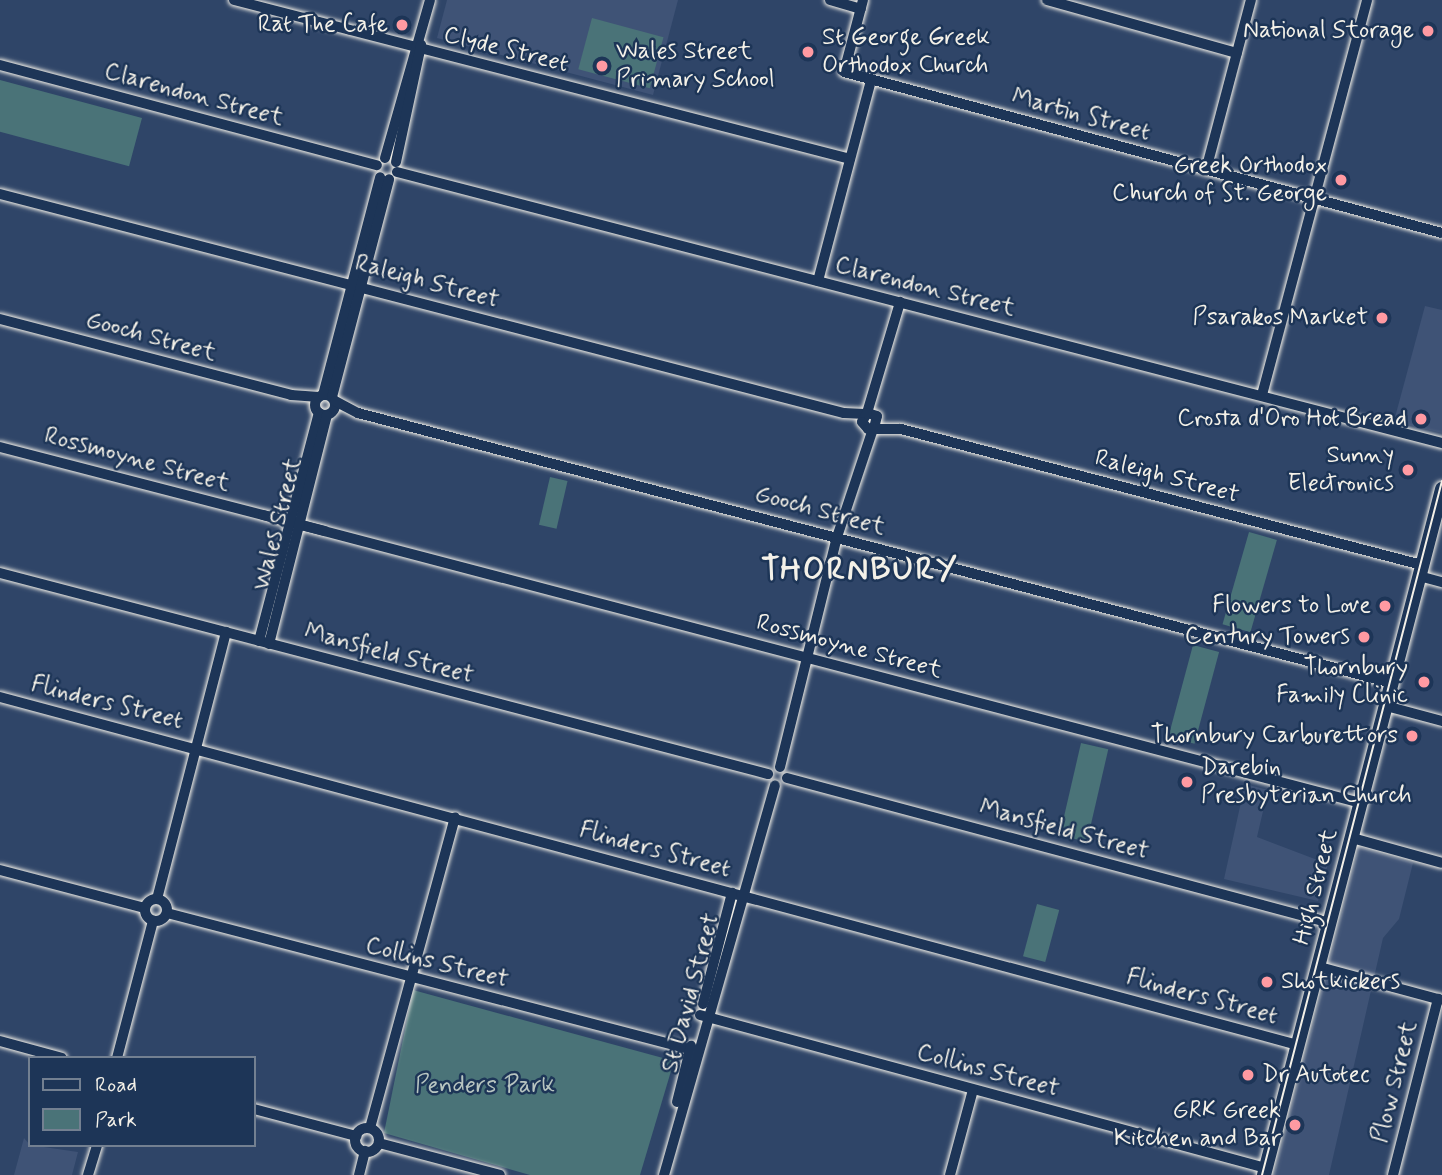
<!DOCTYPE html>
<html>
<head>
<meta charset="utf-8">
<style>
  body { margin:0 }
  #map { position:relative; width:1442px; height:1175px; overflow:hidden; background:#2f4568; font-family:Mynerve,sans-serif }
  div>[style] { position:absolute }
  .built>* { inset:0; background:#3f5376 }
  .green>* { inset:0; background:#4a7378; transform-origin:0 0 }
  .roads { filter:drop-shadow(0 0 2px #f4f1e8) drop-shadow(0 0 2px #f4f1e8) }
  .street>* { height:10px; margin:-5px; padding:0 5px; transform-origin:5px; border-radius:5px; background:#1d3557 }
  .street>.ring { margin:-5px; padding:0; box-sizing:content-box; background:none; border:10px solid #1d3557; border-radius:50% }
  .secondary>* { height:14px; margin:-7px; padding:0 7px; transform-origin:7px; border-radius:7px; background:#1d3557 }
  .tram>* { height:2px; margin:-1px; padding:0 1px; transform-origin:1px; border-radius:1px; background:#f4f1e8 }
  .dots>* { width:19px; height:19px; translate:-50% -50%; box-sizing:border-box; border:4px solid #1d3557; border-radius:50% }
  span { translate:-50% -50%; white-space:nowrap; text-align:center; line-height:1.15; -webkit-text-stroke:5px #1d3557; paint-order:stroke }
  .poi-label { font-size:24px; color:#f4f1e8 }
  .right { translate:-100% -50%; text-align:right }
  .left { translate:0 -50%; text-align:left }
  .street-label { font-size:24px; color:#f4f1e8 }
  .park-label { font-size:24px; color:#b8c5c1 }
  .district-label { font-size:32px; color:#f4f1e8; font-weight:700; letter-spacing:2px }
  .legend { position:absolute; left:28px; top:1056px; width:228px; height:91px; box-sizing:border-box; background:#1d3557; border:2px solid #738091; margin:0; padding:9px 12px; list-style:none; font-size:21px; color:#f4f1e8 }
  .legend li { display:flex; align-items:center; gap:14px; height:35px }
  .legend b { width:35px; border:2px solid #738091 }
</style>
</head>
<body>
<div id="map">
  <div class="built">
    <div style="clip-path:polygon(447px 0,678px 0,653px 95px,437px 38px)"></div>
    <div style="clip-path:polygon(1425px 306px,1442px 310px,1442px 433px,1394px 421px)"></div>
    <div style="clip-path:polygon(1245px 784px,1268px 790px,1257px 837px,1328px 864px,1318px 901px,1224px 879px)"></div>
    <div style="clip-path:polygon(1359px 847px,1413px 863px,1399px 919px,1383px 938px,1329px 1175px,1274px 1175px)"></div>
    <div style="clip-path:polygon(24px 1138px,30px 1145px,78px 1152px,72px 1175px,14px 1175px)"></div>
  </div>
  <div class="green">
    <div style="left:592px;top:18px;width:74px;height:53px;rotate:15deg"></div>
    <div style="left:0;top:80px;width:147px;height:50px;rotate:15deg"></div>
    <div style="left:550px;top:477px;width:18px;height:49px;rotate:13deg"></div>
    <div style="left:1249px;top:532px;width:29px;height:96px;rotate:16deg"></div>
    <div style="left:1193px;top:645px;width:27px;height:95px;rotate:15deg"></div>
    <div style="left:1081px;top:743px;width:28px;height:95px;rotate:13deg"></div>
    <div style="left:1037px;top:904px;width:23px;height:54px;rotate:15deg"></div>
    <div style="clip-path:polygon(413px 990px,674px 1061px,640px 1175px,530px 1175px,384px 1133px)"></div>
  </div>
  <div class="roads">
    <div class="street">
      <div style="left:234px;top:0;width:636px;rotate:14.47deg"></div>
      <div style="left:830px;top:0;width:32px;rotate:16deg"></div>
      <div style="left:863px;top:0;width:74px;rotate:104.8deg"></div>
      <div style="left:844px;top:72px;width:619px;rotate:15.07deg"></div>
      <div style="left:1047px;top:0;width:197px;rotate:15.6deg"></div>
      <div style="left:0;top:65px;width:390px;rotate:14.9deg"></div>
      <div style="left:385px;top:158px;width:164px;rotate:-74.1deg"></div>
      <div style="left:396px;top:162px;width:120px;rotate:-77.9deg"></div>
      <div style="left:1206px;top:170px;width:176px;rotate:-75.2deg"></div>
      <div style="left:397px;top:172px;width:1080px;rotate:14.54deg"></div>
      <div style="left:0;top:194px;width:872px;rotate:14.55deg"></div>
      <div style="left:844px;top:413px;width:21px;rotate:3deg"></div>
      <div style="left:818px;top:281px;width:207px;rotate:-75.2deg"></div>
      <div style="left:0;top:319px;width:301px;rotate:14.6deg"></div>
      <div style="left:291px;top:395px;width:28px;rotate:4deg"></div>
      <div class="ring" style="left:315px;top:395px;width:10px;height:10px"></div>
      <div style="left:323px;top:395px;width:225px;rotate:-75.3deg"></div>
      <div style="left:1262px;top:395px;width:409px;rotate:-75.1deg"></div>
      <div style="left:332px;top:397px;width:225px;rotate:-75.3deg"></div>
      <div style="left:335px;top:401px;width:26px;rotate:28deg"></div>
      <div style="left:358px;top:413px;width:1069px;rotate:14.63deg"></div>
      <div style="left:867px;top:413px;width:116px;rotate:-73.4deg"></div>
      <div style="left:874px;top:428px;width:12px;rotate:-76deg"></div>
      <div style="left:877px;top:416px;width:10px;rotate:-163deg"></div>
      <div style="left:867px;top:413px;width:10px;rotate:119deg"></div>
      <div style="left:862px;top:422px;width:9px;rotate:49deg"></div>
      <div style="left:868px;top:429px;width:33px"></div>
      <div style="left:901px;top:429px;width:538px;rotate:14.63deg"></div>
      <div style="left:0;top:447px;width:335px;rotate:14.5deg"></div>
      <div style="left:263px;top:515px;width:1135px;rotate:14.7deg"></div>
      <div style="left:0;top:573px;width:794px;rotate:14.67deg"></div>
      <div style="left:1419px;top:576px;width:24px;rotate:15deg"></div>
      <div style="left:259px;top:641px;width:236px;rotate:-75.3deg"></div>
      <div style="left:269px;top:644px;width:236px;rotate:-75.8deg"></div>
      <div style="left:0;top:697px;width:1344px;rotate:15.01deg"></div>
      <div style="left:1386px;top:706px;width:58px;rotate:15deg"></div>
      <div style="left:780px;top:767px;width:237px;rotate:-76.1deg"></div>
      <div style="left:837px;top:537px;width:114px;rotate:-71.6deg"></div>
      <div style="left:787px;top:778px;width:562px;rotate:14.95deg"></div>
      <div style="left:1352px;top:838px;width:93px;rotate:15.5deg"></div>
      <div style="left:0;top:870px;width:150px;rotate:14.7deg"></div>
      <div class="ring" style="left:145px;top:899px;width:12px;height:12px"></div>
      <div style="left:157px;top:899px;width:276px;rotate:-75.5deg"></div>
      <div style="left:167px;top:913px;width:548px;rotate:14.59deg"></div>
      <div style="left:1319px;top:967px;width:126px;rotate:15.1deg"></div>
      <div style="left:703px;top:1004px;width:115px;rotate:-75.4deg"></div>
      <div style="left:700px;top:1015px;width:586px;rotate:15.13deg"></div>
      <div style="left:0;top:1041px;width:64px;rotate:15.3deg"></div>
      <div style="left:117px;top:1058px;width:142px;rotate:-75.3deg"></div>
      <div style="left:677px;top:1102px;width:58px;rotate:-76deg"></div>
      <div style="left:254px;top:1109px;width:106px;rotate:14.8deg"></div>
      <div style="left:370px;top:1128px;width:322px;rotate:-74.7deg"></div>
      <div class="ring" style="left:355px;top:1128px;width:14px;height:14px"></div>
      <div style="left:379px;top:1143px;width:125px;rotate:14.8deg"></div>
      <div style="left:88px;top:1175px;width:31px;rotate:-73deg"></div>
      <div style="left:359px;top:1175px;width:25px;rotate:-76deg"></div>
      <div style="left:664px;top:1175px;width:405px;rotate:-74.1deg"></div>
      <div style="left:950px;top:1175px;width:88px;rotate:-74.9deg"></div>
      <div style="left:1393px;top:1175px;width:182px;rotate:-75.7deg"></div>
    </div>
    <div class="secondary">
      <div style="left:1264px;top:1175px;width:709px;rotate:-75.45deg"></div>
    </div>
  </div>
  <div class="tram">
    <div style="left:1262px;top:1175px;width:717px;rotate:-75.46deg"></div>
  </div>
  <div class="dots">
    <div style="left:402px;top:25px;background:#ff9aa2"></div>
    <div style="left:1428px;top:31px;background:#ff9aa2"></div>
    <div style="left:808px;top:52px;background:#ff9aa2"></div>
    <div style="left:602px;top:66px;background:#ff9aa2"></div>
    <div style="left:1341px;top:180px;background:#ff9aa2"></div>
    <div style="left:1382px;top:318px;background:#ff9aa2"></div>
    <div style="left:1421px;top:419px;background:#ff9aa2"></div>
    <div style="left:1408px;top:470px;background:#ff9aa2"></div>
    <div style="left:1385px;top:606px;background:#ff9aa2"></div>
    <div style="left:1364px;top:637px;background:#ff9aa2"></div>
    <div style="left:1424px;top:682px;background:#ff9aa2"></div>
    <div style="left:1412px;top:736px;background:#ff9aa2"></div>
    <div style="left:1187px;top:782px;background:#ff9aa2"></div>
    <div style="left:1267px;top:982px;background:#ff9aa2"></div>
    <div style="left:1248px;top:1075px;background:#ff9aa2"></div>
    <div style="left:1295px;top:1125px;background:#ff9aa2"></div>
  </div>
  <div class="poi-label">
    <span class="right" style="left:388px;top:25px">Rat The Cafe</span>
    <span class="right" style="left:1414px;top:31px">National Storage</span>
    <span class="left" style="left:822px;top:52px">St George Greek<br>Orthodox Church</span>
    <span class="left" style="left:616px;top:66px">Wales Street<br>Primary School</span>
    <span class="right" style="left:1327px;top:180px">Greek Orthodox<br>Church of St. George</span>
    <span class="right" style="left:1368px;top:318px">Psarakos Market</span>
    <span class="right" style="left:1407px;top:419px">Crosta d'Oro Hot Bread</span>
    <span class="right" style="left:1394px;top:470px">Sunny<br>Electronics</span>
    <span class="right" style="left:1371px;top:606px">Flowers to Love</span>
    <span class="right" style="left:1350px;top:637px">Century Towers</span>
    <span class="right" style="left:1408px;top:682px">Thornbury<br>Family Clinic</span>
    <span class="right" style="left:1398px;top:736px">Thornbury Carburettors</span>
    <span class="left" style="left:1201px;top:782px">Darebin<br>Presbyterian Church</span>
    <span class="left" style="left:1281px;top:982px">Shotkickers</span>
    <span class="left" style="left:1262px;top:1075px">Dr Autotec</span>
    <span class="right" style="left:1281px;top:1125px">GRK Greek<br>Kitchen and Bar</span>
  </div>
  <div class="street-label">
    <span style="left:506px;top:50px;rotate:14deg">Clyde Street</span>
    <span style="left:194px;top:95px;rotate:15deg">Clarendon Street</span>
    <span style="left:1081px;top:115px;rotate:15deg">Martin Street</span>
    <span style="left:427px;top:282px;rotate:15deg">Raleigh Street</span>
    <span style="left:925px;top:287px;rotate:14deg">Clarendon Street</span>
    <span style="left:151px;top:337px;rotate:15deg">Gooch Street</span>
    <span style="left:137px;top:460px;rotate:15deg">Rossmoyne Street</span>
    <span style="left:1167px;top:477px;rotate:15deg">Raleigh Street</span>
    <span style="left:820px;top:511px;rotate:15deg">Gooch Street</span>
    <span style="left:278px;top:524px;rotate:-76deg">Wales Street</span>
    <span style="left:849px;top:647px;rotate:15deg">Rossmoyne Street</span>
    <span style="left:389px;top:654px;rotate:15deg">Mansfield Street</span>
    <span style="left:107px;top:703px;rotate:14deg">Flinders Street</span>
    <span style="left:1064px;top:830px;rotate:15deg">Mansfield Street</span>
    <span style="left:655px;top:850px;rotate:15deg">Flinders Street</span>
    <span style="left:1316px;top:887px;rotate:-76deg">High Street</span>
    <span style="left:437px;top:963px;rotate:14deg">Collins Street</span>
    <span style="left:691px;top:993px;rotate:-75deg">St David Street</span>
    <span style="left:1202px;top:997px;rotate:15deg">Flinders Street</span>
    <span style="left:988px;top:1071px;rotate:15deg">Collins Street</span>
    <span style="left:1395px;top:1082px;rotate:-76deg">Plow Street</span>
  </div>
  <div class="park-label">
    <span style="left:485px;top:1086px">Penders Park</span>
  </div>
  <div class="district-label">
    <span style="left:860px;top:570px">THORNBURY</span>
  </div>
  <ul class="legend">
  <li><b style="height:9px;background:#1d3557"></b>Road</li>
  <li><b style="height:19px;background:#4a7378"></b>Park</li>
  </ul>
</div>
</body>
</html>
